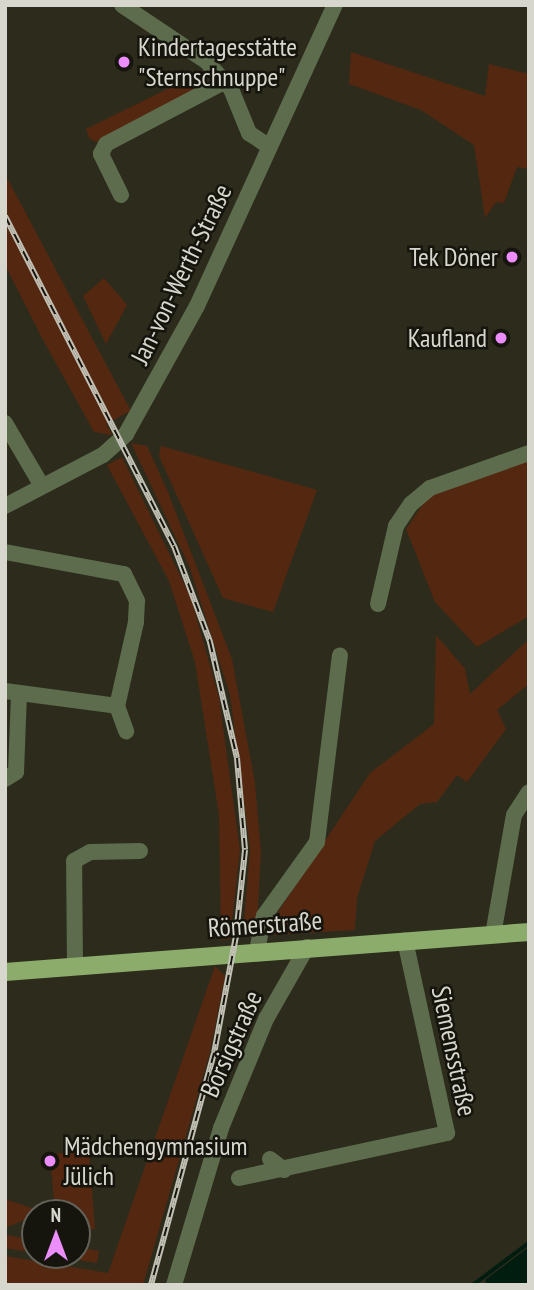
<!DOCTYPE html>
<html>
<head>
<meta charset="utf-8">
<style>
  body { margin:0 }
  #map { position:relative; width:534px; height:1290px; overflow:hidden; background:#2d2c1c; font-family:"PT Sans Narrow",sans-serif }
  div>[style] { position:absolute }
  .green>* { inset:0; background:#542710; transform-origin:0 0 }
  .water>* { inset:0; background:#011d0f }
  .stream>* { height:3.5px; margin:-1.75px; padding:0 1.75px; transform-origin:1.75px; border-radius:1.75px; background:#011d0f }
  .minor>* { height:16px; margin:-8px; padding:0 8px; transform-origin:8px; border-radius:8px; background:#5c6c4d }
  .major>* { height:18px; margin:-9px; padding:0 9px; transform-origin:9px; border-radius:9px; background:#8cac6c }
  .rail>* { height:6px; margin-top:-3px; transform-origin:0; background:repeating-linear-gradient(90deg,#15140d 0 10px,#c1c0b5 0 20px); box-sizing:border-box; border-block:2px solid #c1c0b5 }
  .dots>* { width:19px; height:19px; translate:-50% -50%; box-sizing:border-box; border:4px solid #15140d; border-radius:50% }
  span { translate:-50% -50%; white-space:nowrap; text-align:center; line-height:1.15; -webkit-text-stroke:5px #15140d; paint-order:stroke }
  .poi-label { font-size:26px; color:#d8d7cd }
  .left { translate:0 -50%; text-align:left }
  .right { translate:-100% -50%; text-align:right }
  .street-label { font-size:26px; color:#d8d7cd }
  .frame { position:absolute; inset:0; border:7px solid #d8d7cd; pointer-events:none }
  .north { position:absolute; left:21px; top:1199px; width:70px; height:70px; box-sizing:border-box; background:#15140d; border:2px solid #63625a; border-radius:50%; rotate:0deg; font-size:19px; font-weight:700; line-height:28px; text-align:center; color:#d8d7cd }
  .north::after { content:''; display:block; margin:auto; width:24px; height:32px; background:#eb8dfb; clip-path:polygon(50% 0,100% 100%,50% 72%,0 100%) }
</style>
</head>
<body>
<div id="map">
  <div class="green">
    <div style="clip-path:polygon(351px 52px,485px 96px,489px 64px,529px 74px,529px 169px,517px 167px,504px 203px,496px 202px,485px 218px,474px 145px,421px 110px,349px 84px)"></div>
    <div style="clip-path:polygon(202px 72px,209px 84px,96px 142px,89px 138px,86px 129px)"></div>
    <div style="left:5px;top:174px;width:268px;height:29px;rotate:62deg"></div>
    <div style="clip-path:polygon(5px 227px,29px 271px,112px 435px,94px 432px,42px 338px,5px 265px)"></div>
    <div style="clip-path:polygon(104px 278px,127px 305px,106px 344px,83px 296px)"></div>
    <div style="clip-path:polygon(131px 443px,147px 446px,168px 492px,232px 659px,255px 783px,261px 853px,257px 922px,243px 934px,250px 849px,230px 695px,190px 568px)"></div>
    <div style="clip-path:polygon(161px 446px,317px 490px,273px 612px,223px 598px,159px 456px)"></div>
    <div style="clip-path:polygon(122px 457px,191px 598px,219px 698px,240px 850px,230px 939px,221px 940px,219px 815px,195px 662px,169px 581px,107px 465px)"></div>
    <div style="clip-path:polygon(529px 458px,529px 616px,477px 647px,435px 602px,406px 529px,430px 494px)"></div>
    <div style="clip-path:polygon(436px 635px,465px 669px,470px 694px,529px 639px,529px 684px,497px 710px,506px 729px,467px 782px,457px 775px,437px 802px,420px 804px,375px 841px,357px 898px,355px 930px,272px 935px,272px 921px,370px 773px,434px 724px)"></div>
    <div style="clip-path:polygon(215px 966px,225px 976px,210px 1052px,143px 1285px,5px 1285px,5px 1256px,108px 1273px)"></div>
    <div style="clip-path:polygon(89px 1151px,95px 1229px,77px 1231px,77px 1213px,55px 1213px,50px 1154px)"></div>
    <div style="clip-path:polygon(5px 1199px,43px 1212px,5px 1228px)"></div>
    <div style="left:5px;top:1235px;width:30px;height:13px;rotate:9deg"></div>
    <div style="clip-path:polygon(77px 1247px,99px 1251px,97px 1263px,48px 1255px,77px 1255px)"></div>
  </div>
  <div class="water">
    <div style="clip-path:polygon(529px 1247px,529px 1285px,487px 1285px,485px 1280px)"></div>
  </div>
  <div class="stream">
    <div style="left:473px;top:1285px;width:70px;rotate:-36.9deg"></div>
  </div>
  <div class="minor">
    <div style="left:122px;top:5px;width:101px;rotate:33.7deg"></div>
    <div style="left:206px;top:61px;width:38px;rotate:48deg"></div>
    <div style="left:231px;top:89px;width:48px;rotate:67.8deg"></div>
    <div style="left:249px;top:133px;width:22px;rotate:34deg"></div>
    <div style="left:121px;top:195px;width:46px;rotate:-116deg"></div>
    <div style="left:101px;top:154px;width:11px;rotate:-63deg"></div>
    <div style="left:106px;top:144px;width:136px;rotate:-27.7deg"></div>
    <div style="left:5px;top:423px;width:73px;rotate:59.6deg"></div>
    <div style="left:5px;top:506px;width:110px;rotate:-27.5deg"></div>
    <div style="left:103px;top:455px;width:31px;rotate:-42deg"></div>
    <div style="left:126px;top:434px;width:146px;rotate:-61deg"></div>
    <div style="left:197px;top:306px;width:331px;rotate:-65.4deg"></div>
    <div style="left:5px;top:552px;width:121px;rotate:10.5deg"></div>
    <div style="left:124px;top:574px;width:30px;rotate:64deg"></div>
    <div style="left:137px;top:601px;width:21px;rotate:93deg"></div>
    <div style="left:136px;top:622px;width:86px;rotate:102.7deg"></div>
    <div style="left:378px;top:604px;width:80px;rotate:-77deg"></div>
    <div style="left:396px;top:526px;width:27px;rotate:-56deg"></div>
    <div style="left:411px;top:504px;width:25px;rotate:-40deg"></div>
    <div style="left:430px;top:488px;width:105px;rotate:-19.5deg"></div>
    <div style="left:5px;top:691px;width:113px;rotate:7.6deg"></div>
    <div style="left:117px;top:706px;width:27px;rotate:70deg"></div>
    <div style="left:5px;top:779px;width:13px;rotate:-32deg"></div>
    <div style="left:16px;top:772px;width:79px;rotate:-87.8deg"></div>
    <div style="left:493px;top:935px;width:122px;rotate:-80.1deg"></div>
    <div style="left:514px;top:815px;width:27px;rotate:-57deg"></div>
    <div style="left:257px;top:951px;width:36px;rotate:-79deg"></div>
    <div style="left:264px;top:916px;width:91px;rotate:-54.4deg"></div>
    <div style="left:317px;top:842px;width:188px;rotate:-83deg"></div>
    <div style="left:75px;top:966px;width:105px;rotate:-90.5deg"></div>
    <div style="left:74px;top:861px;width:18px;rotate:-29deg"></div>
    <div style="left:90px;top:852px;width:50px;rotate:-1.1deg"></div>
    <div style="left:270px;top:1159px;width:18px;rotate:38deg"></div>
    <div style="left:239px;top:1178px;width:213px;rotate:-12.2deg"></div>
    <div style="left:447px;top:1133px;width:197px;rotate:-102.3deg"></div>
    <div style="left:174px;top:1285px;width:164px;rotate:-73.3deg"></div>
    <div style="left:221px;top:1128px;width:118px;rotate:-67.6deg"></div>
    <div style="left:266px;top:1019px;width:83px;rotate:-60.3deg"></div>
  </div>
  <div class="major">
    <div style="left:5px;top:972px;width:526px;rotate:-4.37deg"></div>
  </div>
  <div class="rail">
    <div style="left:5px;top:216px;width:371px;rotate:62.9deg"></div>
    <div style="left:174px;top:546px;width:103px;rotate:69.4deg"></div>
    <div style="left:210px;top:642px;width:119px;rotate:76.9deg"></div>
    <div style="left:237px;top:758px;width:92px;rotate:85deg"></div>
    <div style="left:245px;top:850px;width:86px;rotate:96deg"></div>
    <div style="left:236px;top:936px;width:119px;rotate:100.6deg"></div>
    <div style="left:214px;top:1053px;width:240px;rotate:105.2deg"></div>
  </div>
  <div class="dots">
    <div style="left:124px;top:62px;background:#eb8dfb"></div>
    <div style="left:512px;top:257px;background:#eb8dfb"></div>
    <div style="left:501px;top:338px;background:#eb8dfb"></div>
    <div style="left:50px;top:1161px;background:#eb8dfb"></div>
  </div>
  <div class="poi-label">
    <span class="left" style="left:138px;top:62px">Kindertagesstätte<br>"Sternschnuppe"</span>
    <span class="right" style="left:498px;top:257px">Tek Döner</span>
    <span class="right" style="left:487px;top:338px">Kaufland</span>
    <span class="left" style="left:64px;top:1161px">Mädchengymnasium<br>Jülich</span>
  </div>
  <div class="street-label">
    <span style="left:181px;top:274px;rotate:-64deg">Jan-von-Werth-Straße</span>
    <span style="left:265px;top:924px;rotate:-4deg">Römerstraße</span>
    <span style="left:231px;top:1044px;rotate:-66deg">Borsigstraße</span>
    <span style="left:454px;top:1051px;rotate:78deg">Siemensstraße</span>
  </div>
  <div class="frame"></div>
  <div class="north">N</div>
</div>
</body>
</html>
